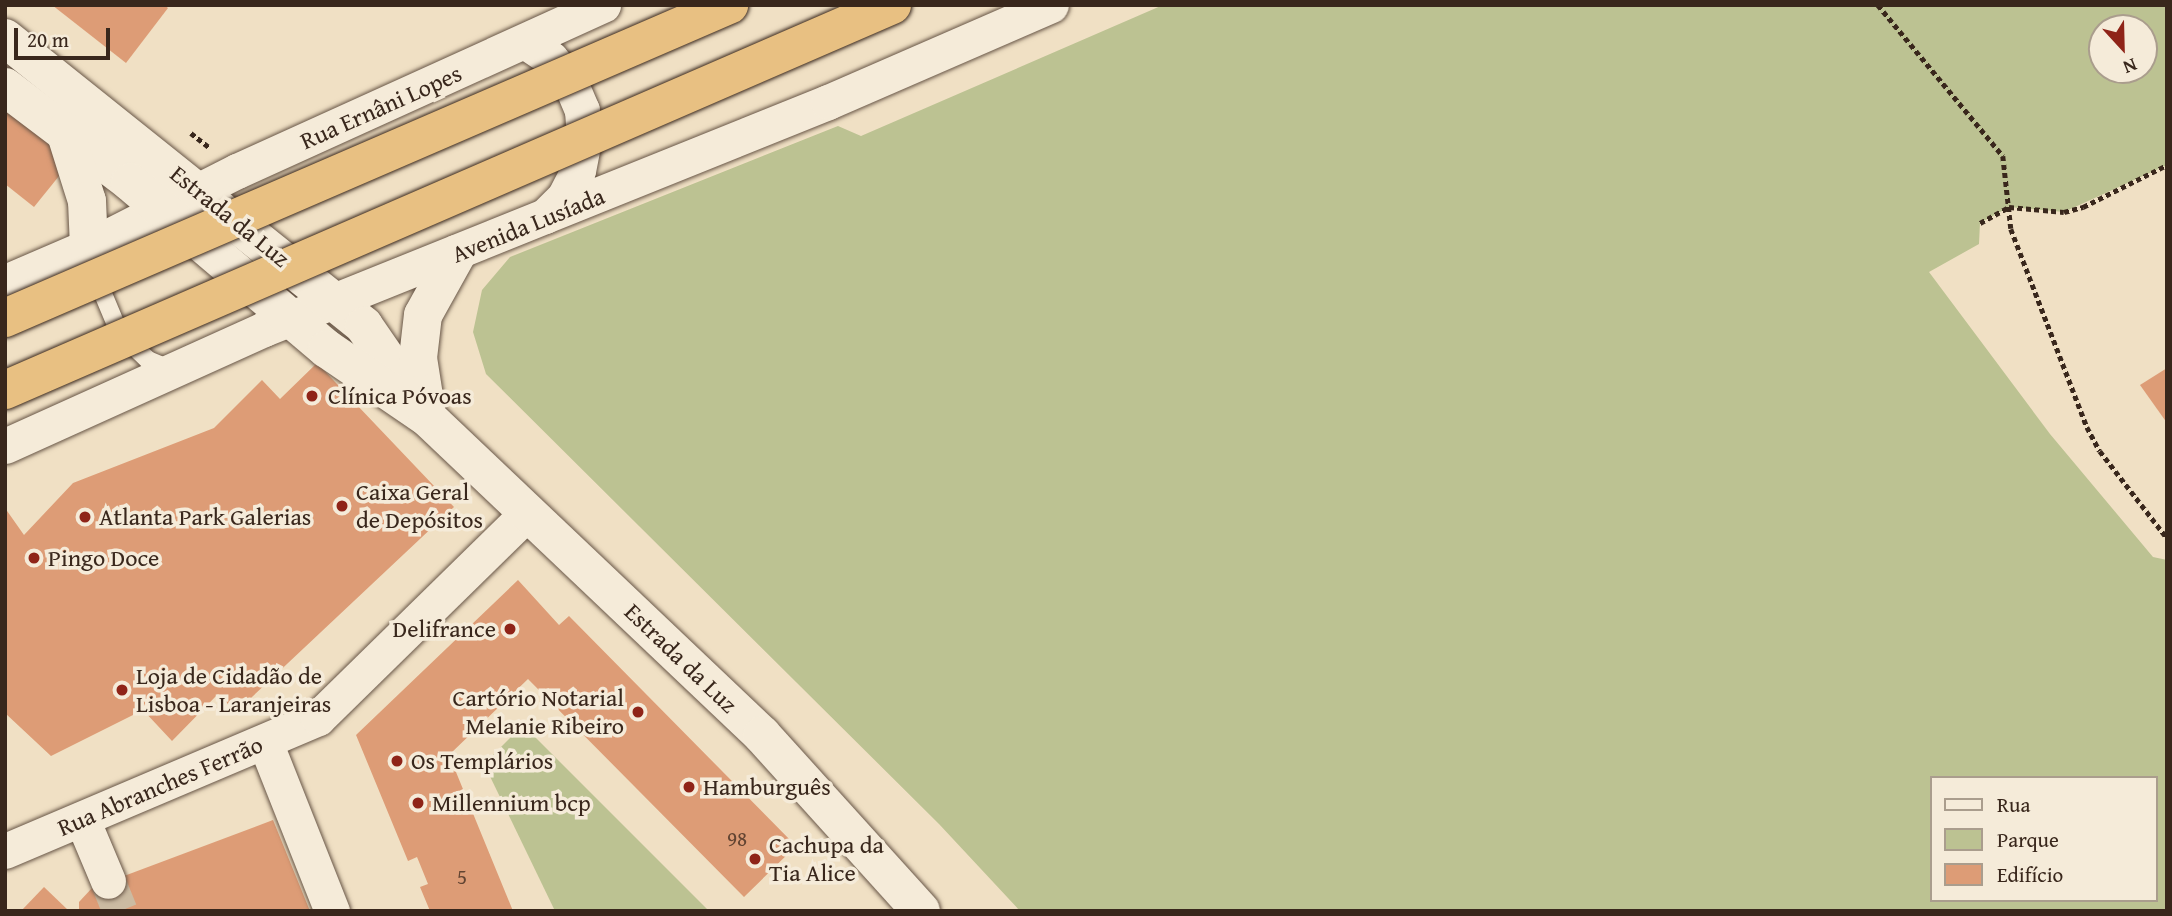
<!DOCTYPE html>
<html>
<head>
<meta charset="utf-8">
<style>
  body { margin:0 }
  #map { position:relative; width:2172px; height:916px; overflow:hidden; background:#f0e0c4; font-family:"Gentium Book Plus",serif }
  div>[style] { position:absolute }
  .green>* { inset:0; background:#bcc292 }
  .building>* { inset:0; background:#dd9c76 }
  .minor-tunnel>* { height:35px; margin-top:-17.5px; transform-origin:0; background:repeating-linear-gradient(90deg,#cbbba2 0 35px,transparent 0 53px) }
  .path>* { height:4.5px; margin-top:-2.25px; transform-origin:0; background:repeating-linear-gradient(90deg,#39271c 0 5px,transparent 0 8.5px) }
  .roads { filter:drop-shadow(0 0 2px #675546) drop-shadow(0 0 2px #675546) }
  .service>* { height:18px; margin:-9px; padding:0 9px; transform-origin:9px; border-radius:9px; background:#f5ebd9 }
  .minor>* { height:35px; margin:-17.5px; padding:0 17.5px; transform-origin:17.5px; border-radius:17.5px; background:#f5ebd9 }
  .secondary>* { height:38px; margin:-19px; padding:0 19px; transform-origin:19px; border-radius:19px; background:#f5ebd9 }
  .bridges { filter:drop-shadow(0 0 2px #39271c) drop-shadow(0 0 2px #39271c) }
  .primary-bridge>* { height:38px; margin:-19px; padding:0 19px; transform-origin:19px; border-radius:19px; background:#e8c082 }
  .dots>* { width:19px; height:19px; translate:-50% -50%; box-sizing:border-box; border:4px solid #f5ebd9; border-radius:50% }
  span { translate:-50% -50%; white-space:nowrap; text-align:center; line-height:1.15; -webkit-text-stroke:7px #f5ebd9; paint-order:stroke }
  .number-label { font-size:21px; color:#624432 }
  .number-label span { -webkit-text-stroke-width:0 }
  .street-label { font-size:24px; color:#39271c }
  .poi-label { font-size:24px; color:#39271c }
  .left { translate:0 -50%; text-align:left }
  .right { translate:-100% -50%; text-align:right }
  .frame { position:absolute; inset:0; border:7px solid #39271c; pointer-events:none }
  .legend { position:absolute; left:1930px; top:776px; width:228px; height:126px; box-sizing:border-box; background:#f5ebd9; border:2px solid #aa9d8d; margin:0; padding:9px 12px; list-style:none; font-size:21px; color:#39271c }
  .legend li { display:flex; align-items:center; gap:14px; height:35px }
  .legend b { width:35px; border:2px solid #aa9d8d }
  .north { position:absolute; left:2088px; top:14px; width:70px; height:70px; box-sizing:border-box; background:#f5ebd9; border:2px solid #aa9d8d; border-radius:50%; rotate:158deg; font-size:19px; font-weight:700; line-height:28px; text-align:center; color:#39271c }
  .north::after { content:''; display:block; margin:auto; width:24px; height:32px; background:#8f2418; clip-path:polygon(50% 0,100% 100%,50% 72%,0 100%) }
  .scale { position:absolute; left:14px; top:28px; width:96px; height:32px; box-sizing:border-box; border:4px solid #39271c; border-top:0; padding-left:9px; font-size:21px; line-height:24px; white-space:nowrap; color:#39271c; -webkit-text-stroke:5px #f5ebd9; paint-order:stroke }
</style>
</head>
<body>
<div id="map">
  <div class="green">
    <div style="clip-path:polygon(evenodd,1163px 5px,2167px 5px,2167px 165px,2064px 212px,2009px 207px,1980px 223px,1979px 244px,1929px 272px,2050px 434px,2153px 557px,2167px 560px,2167px 911px,1020px 911px,939px 824px,486px 374px,473px 332px,482px 290px,510px 257px,838px 126px,861px 136px,1163px 5px,2102px 28px,2144px 28px,2144px 70px,2102px 70px,2102px 28px,1163px 5px,1932px 778px,2156px 778px,2156px 900px,1932px 900px,1932px 778px)"></div>
    <div style="clip-path:polygon(523px 725px,709px 911px,555px 911px,484px 764px)"></div>
  </div>
  <div class="building">
    <div style="clip-path:polygon(52px 5px,164px 5px,168px 8px,126px 63px)"></div>
    <div style="clip-path:polygon(5px 109px,72px 160px,34px 207px,5px 184px)"></div>
    <div style="clip-path:polygon(317px 363px,454px 507px,236px 712px,218px 694px,172px 741px,143px 710px,51px 756px,5px 713px,5px 508px,24px 535px,73px 483px,214px 428px,262px 380px,280px 399px)"></div>
    <div style="clip-path:polygon(2167px 368px,2167px 423px,2140px 385px)"></div>
    <div style="clip-path:polygon(518px 580px,559px 625px,569px 616px,796px 846px,744px 897px,528px 679px,449px 755px,513px 911px,430px 911px,420px 887px,428px 884px,417px 857px,408px 861px,356px 735px)"></div>
    <div style="clip-path:polygon(273px 820px,310px 911px,79px 911px,79px 902px,92px 888px)"></div>
    <div style="clip-path:polygon(44px 887px,69px 911px,21px 911px)"></div>
  </div>
  <div class="minor-tunnel">
    <div style="left:108px;top:881px;width:32px;rotate:68deg"></div>
  </div>
  <div class="path">
    <div style="left:1878px;top:5px;width:196px;rotate:50.4deg"></div>
    <div style="left:2003px;top:156px;width:73px;rotate:83.7deg"></div>
    <div style="left:2011px;top:229px;width:212px;rotate:69deg"></div>
    <div style="left:2087px;top:427px;width:27px;rotate:62deg"></div>
    <div style="left:2100px;top:451px;width:110px;rotate:52.4deg"></div>
    <div style="left:191px;top:133px;width:24px;rotate:38deg"></div>
    <div style="left:1980px;top:223px;width:33px;rotate:-29deg"></div>
    <div style="left:2009px;top:207px;width:55px;rotate:5.2deg"></div>
    <div style="left:2064px;top:212px;width:20px;rotate:-15deg"></div>
    <div style="left:2083px;top:207px;width:94px;rotate:-26.6deg"></div>
  </div>
  <div class="roads">
    <div class="service">
      <div style="left:96px;top:277px;width:60px;rotate:67.3deg"></div>
      <div style="left:119px;top:332px;width:40px;rotate:44deg"></div>
      <div style="left:148px;top:360px;width:26px;rotate:23deg"></div>
    </div>
    <div class="minor">
      <div style="left:526px;top:42px;width:30px;rotate:34deg"></div>
      <div style="left:551px;top:59px;width:30px;rotate:50deg"></div>
      <div style="left:570px;top:82px;width:30px;rotate:67deg"></div>
      <div style="left:582px;top:110px;width:30px;rotate:86deg"></div>
      <div style="left:584px;top:140px;width:31px;rotate:101deg"></div>
      <div style="left:578px;top:170px;width:30px;rotate:117deg"></div>
      <div style="left:564px;top:197px;width:27px;rotate:135deg"></div>
      <div style="left:5px;top:282px;width:91px;rotate:-23.2deg"></div>
      <div style="left:89px;top:246px;width:166px;rotate:-26.9deg"></div>
      <div style="left:237px;top:171px;width:402px;rotate:-24.4deg"></div>
      <div style="left:5px;top:446px;width:284px;rotate:-24.3deg"></div>
      <div style="left:264px;top:329px;width:608px;rotate:-21.92deg"></div>
      <div style="left:828px;top:102px;width:243px;rotate:-23.5deg"></div>
      <div style="left:265px;top:742px;width:182px;rotate:68.4deg"></div>
      <div style="left:82px;top:819px;width:67px;rotate:67.2deg"></div>
      <div style="left:5px;top:851px;width:340px;rotate:-23deg"></div>
      <div style="left:318px;top:718px;width:290px;rotate:-44.4deg"></div>
    </div>
    <div class="secondary">
      <div style="left:5px;top:38px;width:460px;rotate:38.7deg"></div>
      <div style="left:364px;top:326px;width:90px;rotate:55.4deg"></div>
      <div style="left:5px;top:87px;width:157px;rotate:37.2deg"></div>
      <div style="left:130px;top:182px;width:258px;rotate:40.3deg"></div>
      <div style="left:327px;top:349px;width:122px;rotate:34.3deg"></div>
      <div style="left:428px;top:418px;width:460px;rotate:43.5deg"></div>
      <div style="left:762px;top:735px;width:237px;rotate:47.9deg"></div>
      <div style="left:65px;top:131px;width:73px;rotate:72.6deg"></div>
      <div style="left:87px;top:201px;width:45px;rotate:87.5deg"></div>
      <div style="left:426px;top:409px;width:52px;rotate:-98.9deg"></div>
      <div style="left:418px;top:358px;width:43px;rotate:-83.4deg"></div>
      <div style="left:423px;top:315px;width:70px;rotate:-60.9deg"></div>
    </div>
  </div>
  <div class="bridges">
    <div class="primary-bridge">
      <div style="left:5px;top:318px;width:789px;rotate:-23.38deg"></div>
      <div style="left:5px;top:390px;width:967px;rotate:-23.46deg"></div>
    </div>
  </div>
  <div class="dots">
    <div style="left:312px;top:396px;background:#8f2418"></div>
    <div style="left:342px;top:506px;background:#8f2418"></div>
    <div style="left:85px;top:517px;background:#8f2418"></div>
    <div style="left:34px;top:558px;background:#8f2418"></div>
    <div style="left:510px;top:629px;background:#8f2418"></div>
    <div style="left:122px;top:690px;background:#8f2418"></div>
    <div style="left:638px;top:712px;background:#8f2418"></div>
    <div style="left:397px;top:761px;background:#8f2418"></div>
    <div style="left:689px;top:787px;background:#8f2418"></div>
    <div style="left:418px;top:803px;background:#8f2418"></div>
    <div style="left:755px;top:859px;background:#8f2418"></div>
  </div>
  <div class="number-label">
    <span style="left:737px;top:839px">98</span>
    <span style="left:462px;top:877px">5</span>
  </div>
  <div class="street-label">
    <span style="left:381px;top:107px;rotate:-24deg">Rua Ernâni Lopes</span>
    <span style="left:230px;top:216px;rotate:39deg">Estrada da Luz</span>
    <span style="left:528px;top:225px;rotate:-22deg">Avenida Lusíada</span>
    <span style="left:681px;top:658px;rotate:44deg">Estrada da Luz</span>
    <span style="left:160px;top:786px;rotate:-23deg">Rua Abranches Ferrão</span>
  </div>
  <div class="poi-label">
    <span class="left" style="left:328px;top:396px">Clínica Póvoas</span>
    <span class="left" style="left:356px;top:506px">Caixa Geral<br>de Depósitos</span>
    <span class="left" style="left:99px;top:517px">Atlanta Park Galerias</span>
    <span class="left" style="left:48px;top:558px">Pingo Doce</span>
    <span class="right" style="left:496px;top:629px">Delifrance</span>
    <span class="left" style="left:136px;top:690px">Loja de Cidadão de<br>Lisboa - Laranjeiras</span>
    <span class="right" style="left:624px;top:712px">Cartório Notarial<br>Melanie Ribeiro</span>
    <span class="left" style="left:411px;top:761px">Os Templários</span>
    <span class="left" style="left:703px;top:787px">Hamburguês</span>
    <span class="left" style="left:432px;top:803px">Millennium bcp</span>
    <span class="left" style="left:769px;top:859px">Cachupa da<br>Tia Alice</span>
  </div>
  <div class="frame"></div>
  <ul class="legend">
  <li><b style="height:9px;background:#f5ebd9"></b>Rua</li>
  <li><b style="height:19px;background:#bcc292"></b>Parque</li>
  <li><b style="height:19px;background:#dd9c76"></b>Edifício</li>
  </ul>
  <div class="north">N</div>
  <div class="scale">20 m</div>
</div>
</body>
</html>
